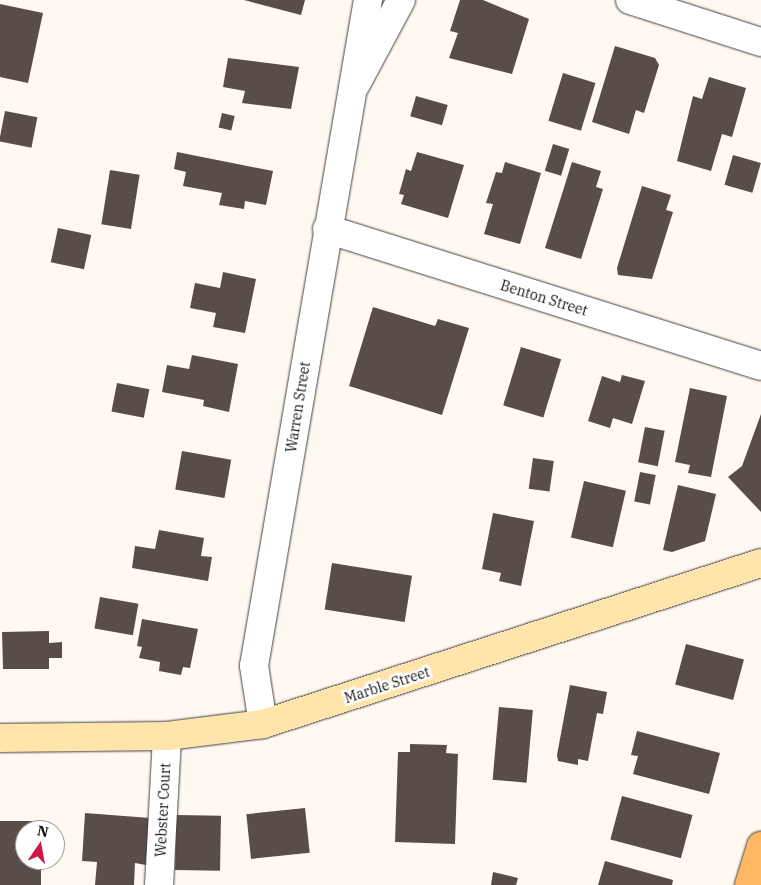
<!DOCTYPE html>
<html>
<head>
<meta charset="utf-8">
<style>
  body { margin:0 }
  #map { position:relative; width:761px; height:885px; overflow:hidden; background:#fff9f1; font-family:"IBM Plex Serif",serif }
  div>[style] { position:absolute }
  .building>* { inset:0; background:#594d4a; transform-origin:0 0 }
  .roads { filter:drop-shadow(0 0 1px #424242) drop-shadow(0 0 1px #424242) }
  .minor>* { height:28px; margin:-14px; padding:0 14px; transform-origin:14px; border-radius:14px; background:#fff }
  .tertiary>* { height:28px; margin:-14px; padding:0 14px; transform-origin:14px; border-radius:14px; background:#fff }
  .secondary>* { height:28px; margin:-14px; padding:0 14px; transform-origin:14px; border-radius:14px; background:#ffe4ac }
  .primary>* { height:28px; margin:-14px; padding:0 14px; transform-origin:14px; border-radius:14px; background:#ffb861 }
  span { translate:-50% -50%; white-space:nowrap; text-align:center; line-height:1.15; -webkit-text-stroke:5px #fff; paint-order:stroke }
  .street-label { font-size:14px; color:#0f0f0f }
  .north { position:absolute; left:15px; top:820px; width:50px; height:50px; box-sizing:border-box; background:#fff; border:1px solid #9f9f9f; border-radius:50%; rotate:12deg; font-size:14px; font-weight:700; line-height:20px; text-align:center; color:#0f0f0f }
  .north::after { content:''; display:block; margin:auto; width:18px; height:22px; background:#cf1746; clip-path:polygon(50% 0,100% 100%,50% 72%,0 100%) }
</style>
</head>
<body>
<div id="map">
  <div class="building">
    <div style="clip-path:polygon(244px 0,305px 0,301px 15px)"></div>
    <div style="clip-path:polygon(460px 0,483px 0,529px 19px,512px 74px,449px 58px,458px 33px,450px 31px)"></div>
    <div style="clip-path:polygon(0 4px,43px 13px,28px 83px,0 77px)"></div>
    <div style="clip-path:polygon(615px 46px,655px 58px,659px 65px,644px 113px,636px 110px,629px 134px,592px 122px)"></div>
    <div style="clip-path:polygon(228px 58px,299px 67px,291px 109px,242px 103px,245px 91px,223px 87px)"></div>
    <div style="left:563px;top:73px;width:34px;height:50px;rotate:17deg"></div>
    <div style="clip-path:polygon(709px 77px,746px 88px,732px 137px,722px 134px,711px 171px,677px 161px,693px 96px,702px 99px)"></div>
    <div style="left:416px;top:96px;width:33px;height:21px;rotate:16deg"></div>
    <div style="left:5px;top:111px;width:33px;height:31px;rotate:11deg"></div>
    <div style="left:222px;top:113px;width:13px;height:15px;rotate:13deg"></div>
    <div style="left:553px;top:144px;width:17px;height:28px;rotate:17deg"></div>
    <div style="clip-path:polygon(177px 152px,273px 171px,266px 205px,245px 201px,244px 209px,219px 205px,222px 193px,183px 186px,186px 172px,174px 169px)"></div>
    <div style="clip-path:polygon(417px 152px,464px 165px,448px 218px,401px 204px,404px 195px,399px 194px,406px 169px,411px 171px)"></div>
    <div style="left:733px;top:155px;width:29px;height:31px;rotate:16deg"></div>
    <div style="clip-path:polygon(505px 162px,541px 173px,520px 244px,484px 234px,493px 204px,486px 203px,496px 172px,502px 173px)"></div>
    <div style="clip-path:polygon(572px 162px,601px 171px,596px 187px,603px 189px,581px 259px,545px 248px)"></div>
    <div style="left:110px;top:170px;width:30px;height:55px;rotate:9deg"></div>
    <div style="clip-path:polygon(642px 186px,671px 195px,666px 210px,673px 212px,652px 279px,618px 275px,617px 268px)"></div>
    <div style="left:58px;top:228px;width:34px;height:35px;rotate:12deg"></div>
    <div style="clip-path:polygon(223px 272px,256px 279px,245px 333px,213px 327px,216px 313px,190px 308px,195px 283px,220px 288px)"></div>
    <div style="clip-path:polygon(373px 307px,435px 326px,438px 319px,469px 328px,442px 415px,349px 386px)"></div>
    <div style="left:521px;top:347px;width:42px;height:61px;rotate:17deg"></div>
    <div style="clip-path:polygon(192px 355px,238px 364px,229px 412px,203px 406px,204px 400px,162px 392px,167px 365px,189px 369px)"></div>
    <div style="clip-path:polygon(622px 375px,645px 381px,632px 424px,613px 418px,610px 428px,588px 421px,602px 376px,620px 382px)"></div>
    <div style="left:117px;top:383px;width:33px;height:29px;rotate:11deg"></div>
    <div style="clip-path:polygon(690px 388px,727px 396px,711px 477px,688px 473px,690px 465px,675px 462px)"></div>
    <div style="clip-path:polygon(761px 414px,761px 512px,728px 477px,742px 466px)"></div>
    <div style="left:645px;top:427px;width:20px;height:36px;rotate:11deg"></div>
    <div style="left:182px;top:451px;width:50px;height:39px;rotate:10deg"></div>
    <div style="left:533px;top:458px;width:21px;height:31px;rotate:8deg"></div>
    <div style="left:640px;top:472px;width:16px;height:30px;rotate:11deg"></div>
    <div style="left:584px;top:481px;width:43px;height:58px;rotate:13deg"></div>
    <div style="clip-path:polygon(678px 485px,716px 494px,705px 541px,672px 552px,663px 550px)"></div>
    <div style="clip-path:polygon(493px 513px,534px 521px,521px 586px,499px 581px,501px 573px,482px 569px)"></div>
    <div style="clip-path:polygon(159px 530px,204px 538px,201px 556px,212px 557px,208px 581px,132px 568px,135px 546px,155px 549px)"></div>
    <div style="left:332px;top:563px;width:81px;height:47px;rotate:9deg"></div>
    <div style="left:100px;top:597px;width:39px;height:32px;rotate:10deg"></div>
    <div style="clip-path:polygon(142px 619px,198px 629px,190px 668px,183px 667px,181px 675px,159px 671px,160px 662px,139px 658px,142px 647px,137px 646px)"></div>
    <div style="clip-path:polygon(49px 631px,49px 643px,62px 642px,62px 658px,49px 658px,49px 669px,3px 669px,2px 632px)"></div>
    <div style="left:686px;top:644px;width:60px;height:42px;rotate:15deg"></div>
    <div style="clip-path:polygon(570px 685px,607px 692px,603px 714px,597px 713px,588px 761px,578px 759px,578px 765px,558px 761px,557px 755px)"></div>
    <div style="left:499px;top:707px;width:34px;height:73px;rotate:5deg"></div>
    <div style="clip-path:polygon(637px 731px,720px 753px,709px 794px,633px 774px,638px 756px,631px 755px)"></div>
    <div style="clip-path:polygon(410px 744px,447px 745px,446px 753px,458px 754px,455px 844px,395px 842px,398px 752px,410px 752px)"></div>
    <div style="left:622px;top:796px;width:73px;height:45px;rotate:15deg"></div>
    <div style="left:305px;top:808px;width:45px;height:59px;rotate:84deg"></div>
    <div style="clip-path:polygon(85px 813px,150px 818px,146px 865px,135px 863px,134px 885px,95px 885px,97px 862px,82px 861px)"></div>
    <div style="left:176px;top:815px;width:45px;height:55px;rotate:1deg"></div>
    <div style="clip-path:polygon(0 821px,33px 821px,33px 830px,25px 830px,25px 860px,41px 860px,41px 885px,0 885px)"></div>
    <div style="clip-path:polygon(605px 861px,673px 880px,672px 885px,598px 885px)"></div>
    <div style="clip-path:polygon(493px 872px,518px 878px,516px 885px,491px 885px)"></div>
  </div>
  <div class="roads">
    <div class="minor">
      <div style="left:630px;top:0;width:138px;rotate:17.8deg"></div>
      <div style="left:356px;top:84px;width:95px;rotate:-61.8deg"></div>
      <div style="left:327px;top:229px;width:455px;rotate:17.5deg"></div>
      <div style="left:159px;top:885px;width:149px;rotate:-86.9deg"></div>
    </div>
    <div class="tertiary">
      <div style="left:263px;top:724px;width:59px;rotate:-98.8deg"></div>
      <div style="left:254px;top:666px;width:676px;rotate:-80.29deg"></div>
    </div>
    <div class="secondary">
      <div style="left:0;top:738px;width:167px;rotate:-0.7deg"></div>
      <div style="left:167px;top:736px;width:97px;rotate:-7.1deg"></div>
      <div style="left:263px;top:724px;width:523px;rotate:-17.92deg"></div>
    </div>
    <div class="primary">
      <div style="left:749px;top:885px;width:41px;rotate:-72.9deg"></div>
    </div>
  </div>
  <div class="street-label">
    <span style="left:544px;top:298px;rotate:17deg">Benton Street</span>
    <span style="left:298px;top:407px;rotate:-81deg">Warren Street</span>
    <span style="left:387px;top:685px;rotate:-18deg">Marble Street</span>
    <span style="left:163px;top:810px;rotate:-87deg">Webster Court</span>
  </div>
  <div class="north">N</div>
</div>
</body>
</html>
